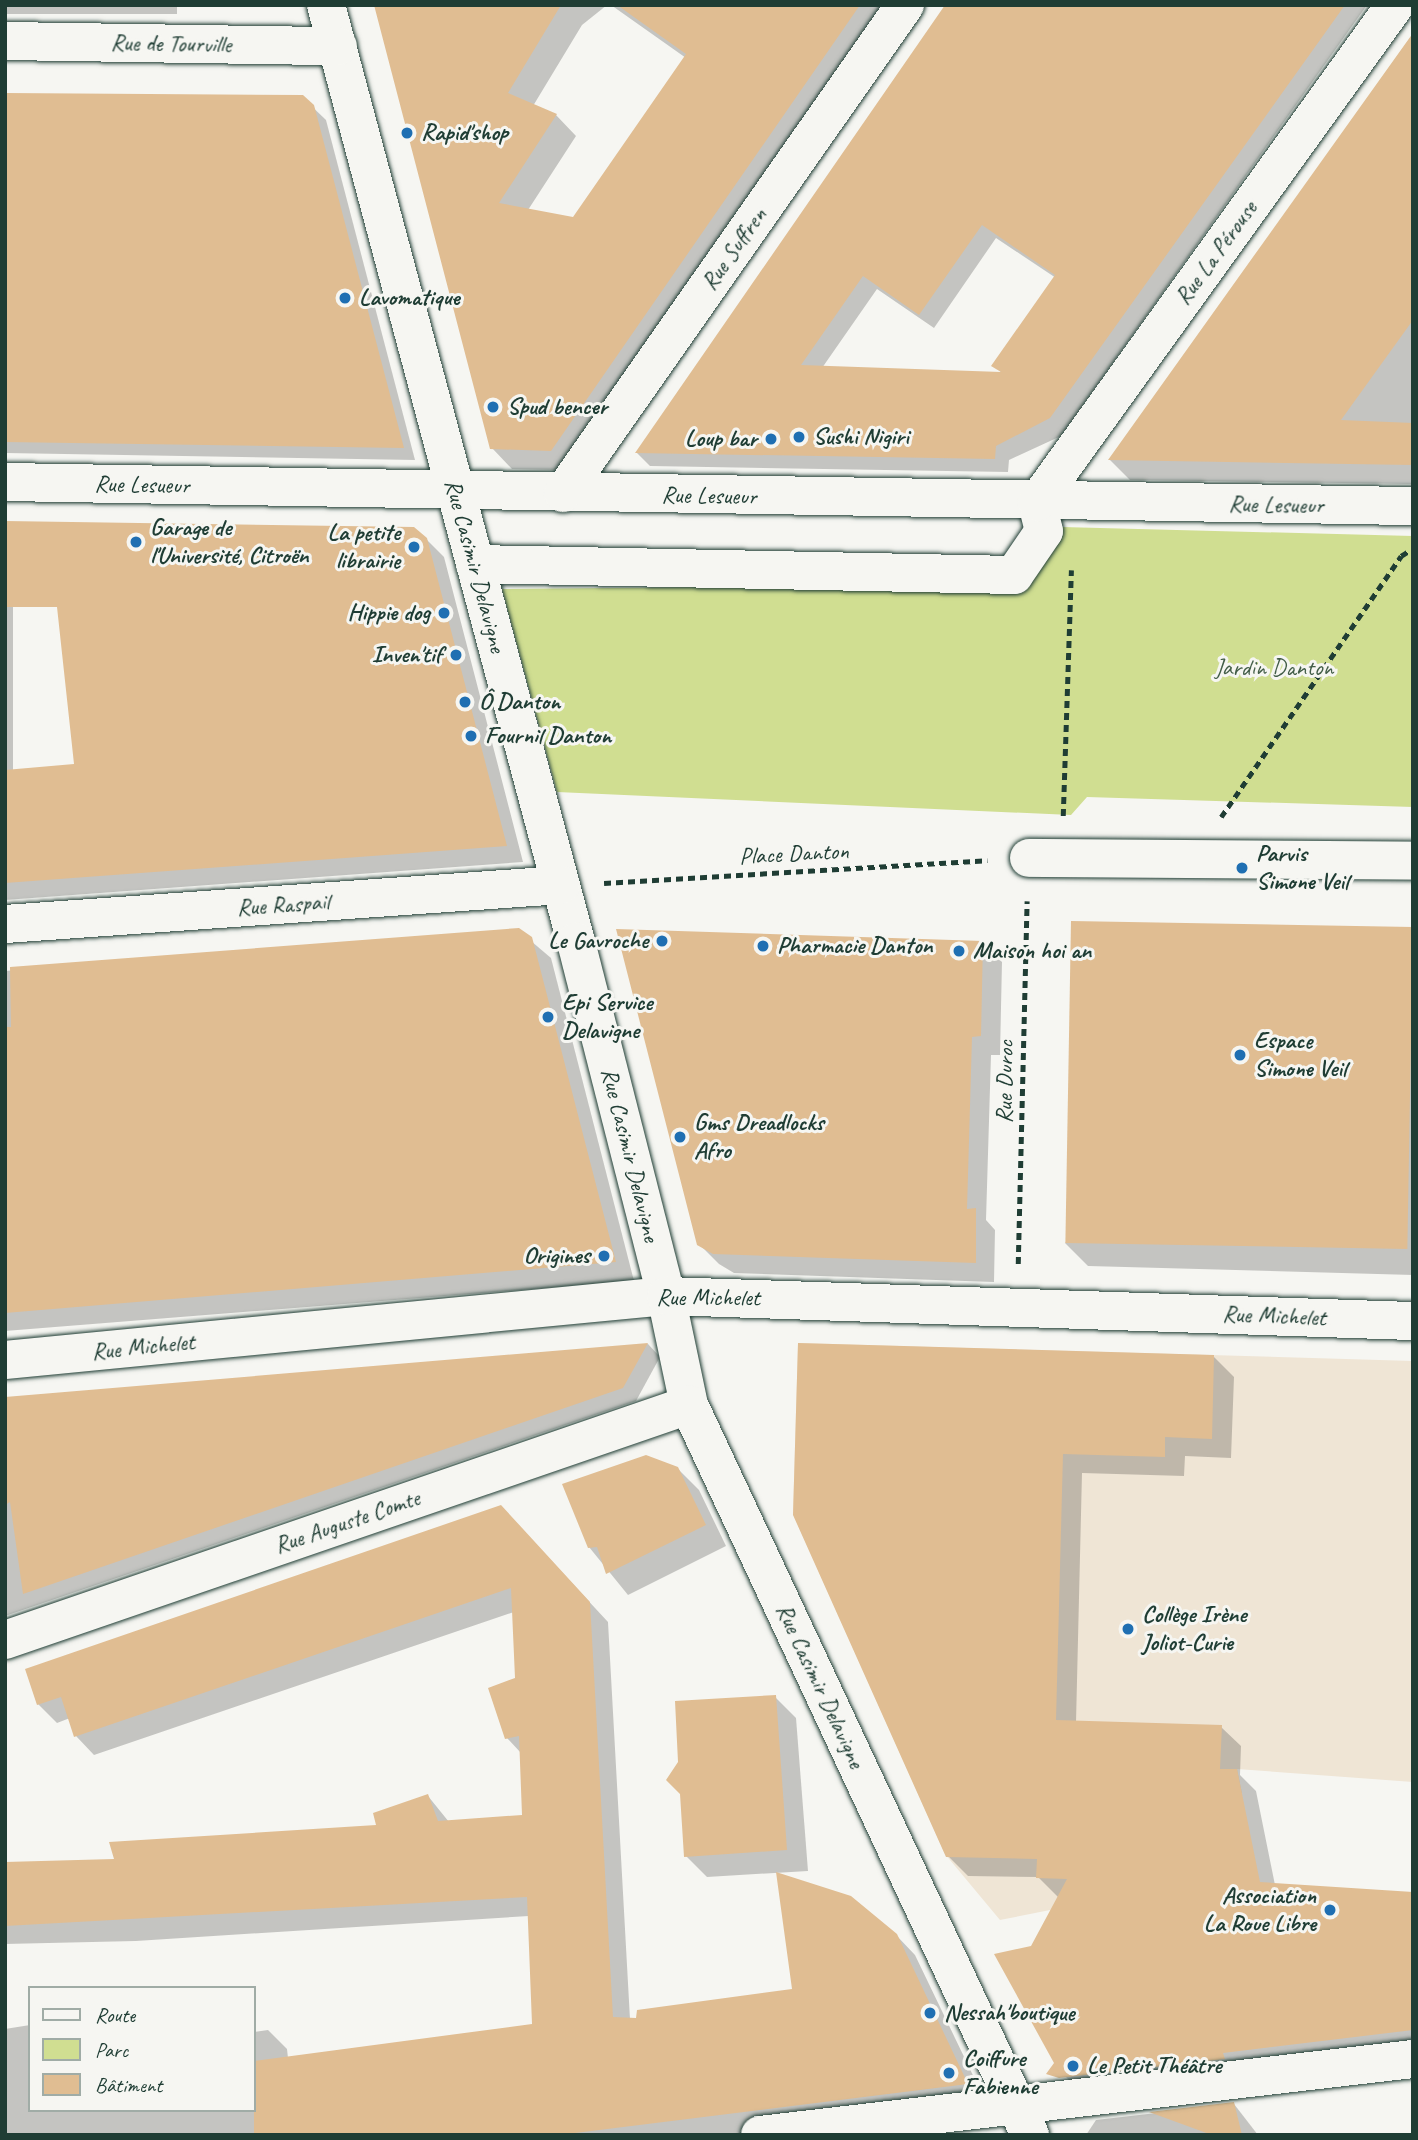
<!DOCTYPE html>
<html>
<head>
<meta charset="utf-8">
<style>
  body { margin:0 }
  #map { position:relative; width:1418px; height:2140px; overflow:hidden; background:#f6f6f2; font-family:Caveat,sans-serif }
  div>[style] { position:absolute }
  .built>* { inset:0; background:#efe5d5 }
  .green>* { inset:0; background:#d0de91 }
  .shadow>* { inset:0; background:#0003; transform-origin:0 0 }
  .building>* { inset:0; background:#e0bd92; transform-origin:0 0 }
  .path>* { height:4.5px; margin-top:-2.25px; transform-origin:0; background:repeating-linear-gradient(90deg,#1f3d34 0 7px,transparent 0 12px) }
  .roads { filter:drop-shadow(0 0 2px #1f3d34) drop-shadow(0 0 2px #1f3d34) }
  .minor>* { height:38px; margin:-19px; padding:0 19px; transform-origin:19px; border-radius:19px; background:#f6f6f2 }
  .dots>* { width:19px; height:19px; translate:-50% -50%; box-sizing:border-box; border:4px solid #f6f6f2; border-radius:50% }
  span { translate:-50% -50%; white-space:nowrap; text-align:center; line-height:1.15; -webkit-text-stroke:6px #f6f6f2; paint-order:stroke }
  .street-label { font-size:24px; color:#1f3d34 }
  .poi-label { font-size:24px; color:#1f3d34; font-weight:700 }
  .left { translate:0 -50%; text-align:left }
  .right { translate:-100% -50%; text-align:right }
  .park-label { font-size:24px; color:#425d47 }
  .frame { position:absolute; inset:0; border:7px solid #1f3d34; pointer-events:none }
  .legend { position:absolute; left:28px; top:1986px; width:228px; height:126px; box-sizing:border-box; background:#f6f6f2; border:2px solid #a0aca6; margin:0; padding:9px 12px; list-style:none; font-size:21px; color:#1f3d34 }
  .legend li { display:flex; align-items:center; gap:14px; height:35px }
  .legend b { width:35px; border:2px solid #a0aca6 }
</style>
</head>
<body>
<div id="map">
  <div class="built">
    <div style="clip-path:polygon(798px 1343px,1413px 1361px,1413px 1782px,1237px 1769px,1242px 1793px,1136px 1819px,1111px 1898px,1000px 1920px,945px 1854px,793px 1514px)"></div>
  </div>
  <div class="green">
    <div style="clip-path:polygon(1062px 527px,1413px 536px,1413px 807px,1087px 797px,1071px 815px,557px 792px,502px 589px,1018px 584px)"></div>
  </div>
  <div class="shadow">
    <div style="left:5px;top:5px;width:172px;height:9px"></div>
    <div style="clip-path:polygon(375px 5px,607px 5px,582px 25px,533px 106px,556px 115px,576px 136px,528px 210px,574px 219px,686px 58px,611px 5px,894px 5px,571px 470px,512px 469px,492px 448px)"></div>
    <div style="clip-path:polygon(evenodd,948px 5px,1367px 5px,1061px 436px,1009px 460px,1008px 472px,650px 466px,637px 453px,948px 5px,996px 238px,1056px 278px,994px 365px,1003px 374px,822px 368px,877px 289px,934px 328px,996px 238px)"></div>
    <div style="clip-path:polygon(1413px 34px,1413px 484px,1130px 480px,1110px 460px)"></div>
    <div style="clip-path:polygon(5px 95px,302px 97px,326px 120px,415px 460px,5px 453px)"></div>
    <div style="clip-path:polygon(5px 532px,13px 539px,13px 771px,76px 766px,426px 539px,444px 557px,523px 862px,5px 900px)"></div>
    <div style="clip-path:polygon(518px 930px,551px 958px,634px 1281px,5px 1331px,5px 971px)"></div>
    <div style="clip-path:polygon(1413px 931px,1413px 1275px,1088px 1266px,1065px 1243px)"></div>
    <div style="clip-path:polygon(982px 943px,1002px 962px,1000px 1055px,991px 1055px,986px 1220px,995px 1230px,994px 1282px,734px 1273px,719px 1264px,699px 1244px)"></div>
    <div style="clip-path:polygon(648px 1344px,660px 1357px,636px 1401px,5px 1616px,5px 1399px)"></div>
    <div style="clip-path:polygon(1214px 1357px,1234px 1377px,1231px 1458px,1185px 1456px,1184px 1476px,1082px 1473px,1076px 1723px,1221px 1727px,1241px 1746px,1240px 1775px,1256px 1791px,1275px 1885px,1413px 1894px,1413px 2052px,1081px 2092px,1061px 2072px,1032px 1948px,1059px 1898px,1038px 1877px,968px 1876px,948px 1856px,795px 1514px)"></div>
    <div style="clip-path:polygon(677px 1468px,699px 1490px,726px 1546px,628px 1595px,589px 1547px)"></div>
    <div style="clip-path:polygon(519px 1526px,608px 1622px,630px 2019px,794px 1990px,896px 1935px,915px 1955px,981px 2092px,772px 2135px,5px 2135px,5px 2029px,30px 2025px,30px 2110px,254px 2110px,254px 2032px,268px 2030px,287px 2049px,288px 2058px,534px 2025px,529px 1916px,136px 1941px,5px 1944px,5px 1863px,116px 1860px,379px 1827px,428px 1796px,449px 1822px,524px 1817px,521px 1753px,507px 1738px,517px 1679px,514px 1612px,94px 1755px,76px 1736px,70px 1718px,57px 1723px,38px 1704px)"></div>
    <div style="clip-path:polygon(775px 1697px,796px 1718px,808px 1871px,707px 1877px,686px 1856px)"></div>
    <div style="clip-path:polygon(1234px 2104px,1258px 2135px,1086px 2135px,1096px 2120px)"></div>
  </div>
  <div class="building">
    <div style="clip-path:polygon(374px 5px,561px 5px,508px 93px,557px 114px,499px 203px,573px 217px,686px 54px,617px 5px,860px 5px,551px 451px,490px 449px)"></div>
    <div style="clip-path:polygon(evenodd,945px 5px,1345px 5px,1050px 418px,996px 446px,995px 459px,635px 453px,945px 5px,982px 225px,1055px 275px,991px 366px,1001px 372px,801px 365px,863px 276px,919px 315px,982px 225px)"></div>
    <div style="clip-path:polygon(1413px 33px,1413px 320px,1341px 420px,1413px 423px,1413px 465px,1108px 460px)"></div>
    <div style="clip-path:polygon(5px 93px,303px 95px,314px 105px,404px 448px,5px 442px)"></div>
    <div style="clip-path:polygon(5px 521px,414px 527px,427px 538px,507px 846px,5px 883px,5px 770px,74px 764px,57px 607px,5px 607px)"></div>
    <div style="left:1071px;top:921px;width:342px;height:322px;rotate:1deg"></div>
    <div style="clip-path:polygon(519px 928px,532px 937px,616px 1262px,5px 1313px,5px 1027px,11px 1027px,10px 967px)"></div>
    <div style="clip-path:polygon(616px 929px,983px 941px,981px 1036px,972px 1037px,967px 1209px,976px 1208px,976px 1263px,713px 1254px,697px 1245px)"></div>
    <div style="clip-path:polygon(648px 1343px,623px 1388px,23px 1594px,10px 1502px,5px 1505px,5px 1397px)"></div>
    <div style="clip-path:polygon(798px 1343px,1214px 1355px,1212px 1439px,1165px 1437px,1165px 1457px,1063px 1454px,1056px 1720px,1222px 1725px,1220px 1769px,1237px 1769px,1260px 1882px,1413px 1892px,1413px 2030px,1223px 2053px,1225px 2059px,1059px 2078px,1046px 2074px,1054px 2063px,994px 1954px,1031px 1946px,1067px 1879px,1036px 1878px,1037px 1859px,946px 1857px,793px 1515px)"></div>
    <div style="clip-path:polygon(646px 1455px,678px 1467px,706px 1525px,606px 1574px,597px 1547px,588px 1548px,562px 1484px)"></div>
    <div style="clip-path:polygon(501px 1505px,590px 1602px,613px 2017px,636px 2018px,637px 2010px,792px 1989px,776px 1872px,851px 1896px,897px 1934px,968px 2084px,559px 2135px,254px 2135px,254px 2061px,532px 2024px,527px 1897px,5px 1926px,5px 1862px,114px 1859px,109px 1842px,376px 1825px,373px 1813px,428px 1794px,438px 1821px,522px 1815px,519px 1736px,505px 1739px,488px 1688px,515px 1678px,511px 1588px,74px 1737px,61px 1697px,37px 1705px,25px 1669px)"></div>
    <div style="clip-path:polygon(776px 1695px,787px 1850px,684px 1857px,680px 1794px,666px 1780px,678px 1762px,675px 1701px)"></div>
    <div style="clip-path:polygon(1234px 2102px,1242px 2135px,1212px 2135px,1149px 2112px)"></div>
  </div>
  <div class="path">
    <div style="left:1063px;top:816px;width:246px;rotate:-88.1deg"></div>
    <div style="left:1221px;top:817px;width:317px;rotate:-55.4deg"></div>
    <div style="left:1401px;top:556px;width:9px;rotate:-32deg"></div>
    <div style="left:604px;top:883px;width:384px;rotate:-3.4deg"></div>
    <div style="left:1018px;top:1264px;width:363px;rotate:-88.6deg"></div>
  </div>
  <div class="roads">
    <div class="minor">
      <div style="left:326px;top:5px;width:970px;rotate:75.06deg"></div>
      <div style="left:576px;top:942px;width:365px;rotate:75.7deg"></div>
      <div style="left:666px;top:1296px;width:111px;rotate:78.1deg"></div>
      <div style="left:689px;top:1405px;width:806px;rotate:64.96deg"></div>
      <div style="left:5px;top:41px;width:333px;rotate:0.9deg"></div>
      <div style="left:5px;top:482px;width:1408px;rotate:0.98deg"></div>
      <div style="left:563px;top:493px;width:596px;rotate:-54.98deg"></div>
      <div style="left:475px;top:564px;width:539px;rotate:1.17deg"></div>
      <div style="left:1014px;top:575px;width:53px;rotate:-55.7deg"></div>
      <div style="left:1044px;top:531px;width:30px;rotate:-104deg"></div>
      <div style="left:1037px;top:502px;width:613px;rotate:-54.23deg"></div>
      <div style="left:1029px;top:858px;width:384px;rotate:0.4deg"></div>
      <div style="left:5px;top:924px;width:557px;rotate:-4.01deg"></div>
      <div style="left:5px;top:1360px;width:664px;rotate:-5.53deg"></div>
      <div style="left:666px;top:1296px;width:747px;rotate:1.92deg"></div>
      <div style="left:5px;top:1640px;width:723px;rotate:-18.96deg"></div>
      <div style="left:760px;top:2135px;width:657px;rotate:-6.64deg"></div>
    </div>
  </div>
  <div class="dots">
    <div style="left:407px;top:133px;background:#1f6fb2"></div>
    <div style="left:345px;top:298px;background:#1f6fb2"></div>
    <div style="left:493px;top:407px;background:#1f6fb2"></div>
    <div style="left:799px;top:437px;background:#1f6fb2"></div>
    <div style="left:771px;top:439px;background:#1f6fb2"></div>
    <div style="left:136px;top:542px;background:#1f6fb2"></div>
    <div style="left:414px;top:547px;background:#1f6fb2"></div>
    <div style="left:444px;top:613px;background:#1f6fb2"></div>
    <div style="left:456px;top:655px;background:#1f6fb2"></div>
    <div style="left:465px;top:702px;background:#1f6fb2"></div>
    <div style="left:471px;top:736px;background:#1f6fb2"></div>
    <div style="left:1242px;top:868px;background:#1f6fb2"></div>
    <div style="left:662px;top:941px;background:#1f6fb2"></div>
    <div style="left:763px;top:946px;background:#1f6fb2"></div>
    <div style="left:959px;top:951px;background:#1f6fb2"></div>
    <div style="left:548px;top:1017px;background:#1f6fb2"></div>
    <div style="left:1240px;top:1055px;background:#1f6fb2"></div>
    <div style="left:680px;top:1137px;background:#1f6fb2"></div>
    <div style="left:604px;top:1256px;background:#1f6fb2"></div>
    <div style="left:1128px;top:1629px;background:#1f6fb2"></div>
    <div style="left:1330px;top:1910px;background:#1f6fb2"></div>
    <div style="left:930px;top:2013px;background:#1f6fb2"></div>
    <div style="left:1073px;top:2066px;background:#1f6fb2"></div>
    <div style="left:949px;top:2073px;background:#1f6fb2"></div>
  </div>
  <div class="street-label">
    <span style="left:171px;top:44px;rotate:1deg">Rue de Tourville</span>
    <span style="left:734px;top:249px;rotate:-55deg">Rue Suffren</span>
    <span style="left:1216px;top:253px;rotate:-54deg">Rue La Pérouse</span>
    <span style="left:142px;top:485px;rotate:1deg">Rue Lesueur</span>
    <span style="left:709px;top:496px;rotate:1deg">Rue Lesueur</span>
    <span style="left:1276px;top:505px;rotate:1deg">Rue Lesueur</span>
    <span style="left:475px;top:566px;rotate:75deg">Rue Casimir Delavigne</span>
    <span style="left:794px;top:854px;rotate:-3deg">Place Danton</span>
    <span style="left:283px;top:905px;rotate:-4deg">Rue Raspail</span>
    <span style="left:1005px;top:1082px;rotate:-89deg">Rue Duroc</span>
    <span style="left:630px;top:1155px;rotate:76deg">Rue Casimir Delavigne</span>
    <span style="left:708px;top:1298px">Rue Michelet</span>
    <span style="left:1274px;top:1316px;rotate:2deg">Rue Michelet</span>
    <span style="left:143px;top:1347px;rotate:-6deg">Rue Michelet</span>
    <span style="left:347px;top:1522px;rotate:-19deg">Rue Auguste Comte</span>
    <span style="left:820px;top:1686px;rotate:65deg">Rue Casimir Delavigne</span>
  </div>
  <div class="poi-label">
    <span class="left" style="left:421px;top:133px">Rapid'shop</span>
    <span class="left" style="left:359px;top:298px">Lavomatique</span>
    <span class="left" style="left:507px;top:407px">Spud bencer</span>
    <span class="left" style="left:813px;top:437px">Sushi Nigiri</span>
    <span class="right" style="left:757px;top:439px">Loup bar</span>
    <span class="left" style="left:150px;top:542px">Garage de<br>l'Université, Citroën</span>
    <span class="right" style="left:400px;top:547px">La petite<br>librairie</span>
    <span class="right" style="left:430px;top:613px">Hippie dog</span>
    <span class="right" style="left:442px;top:655px">Inven'tif</span>
    <span class="left" style="left:479px;top:702px">Ô Danton</span>
    <span class="left" style="left:485px;top:736px">Fournil Danton</span>
    <span class="left" style="left:1256px;top:868px">Parvis<br>Simone Veil</span>
    <span class="right" style="left:648px;top:941px">Le Gavroche</span>
    <span class="left" style="left:777px;top:946px">Pharmacie Danton</span>
    <span class="left" style="left:973px;top:951px">Maison hoi an</span>
    <span class="left" style="left:562px;top:1017px">Epi Service<br>Delavigne</span>
    <span class="left" style="left:1254px;top:1055px">Espace<br>Simone Veil</span>
    <span class="left" style="left:694px;top:1137px">Gms Dreadlocks<br>Afro</span>
    <span class="right" style="left:590px;top:1256px">Origines</span>
    <span class="left" style="left:1142px;top:1629px">Collège Irène<br>Joliot-Curie</span>
    <span class="right" style="left:1316px;top:1910px">Association<br>La Roue Libre</span>
    <span class="left" style="left:944px;top:2013px">Nessah'boutique</span>
    <span class="left" style="left:963px;top:2073px">Coiffure<br>Fabienne</span>
    <span class="left" style="left:1087px;top:2066px">Le Petit Théâtre</span>
  </div>
  <div class="park-label">
    <span style="left:1274px;top:668px">Jardin Danton</span>
  </div>
  <div class="frame"></div>
  <ul class="legend">
  <li><b style="height:9px;background:#f6f6f2"></b>Route</li>
  <li><b style="height:19px;background:#d0de91"></b>Parc</li>
  <li><b style="height:19px;background:#e0bd92"></b>Bâtiment</li>
  </ul>
</div>
</body>
</html>
